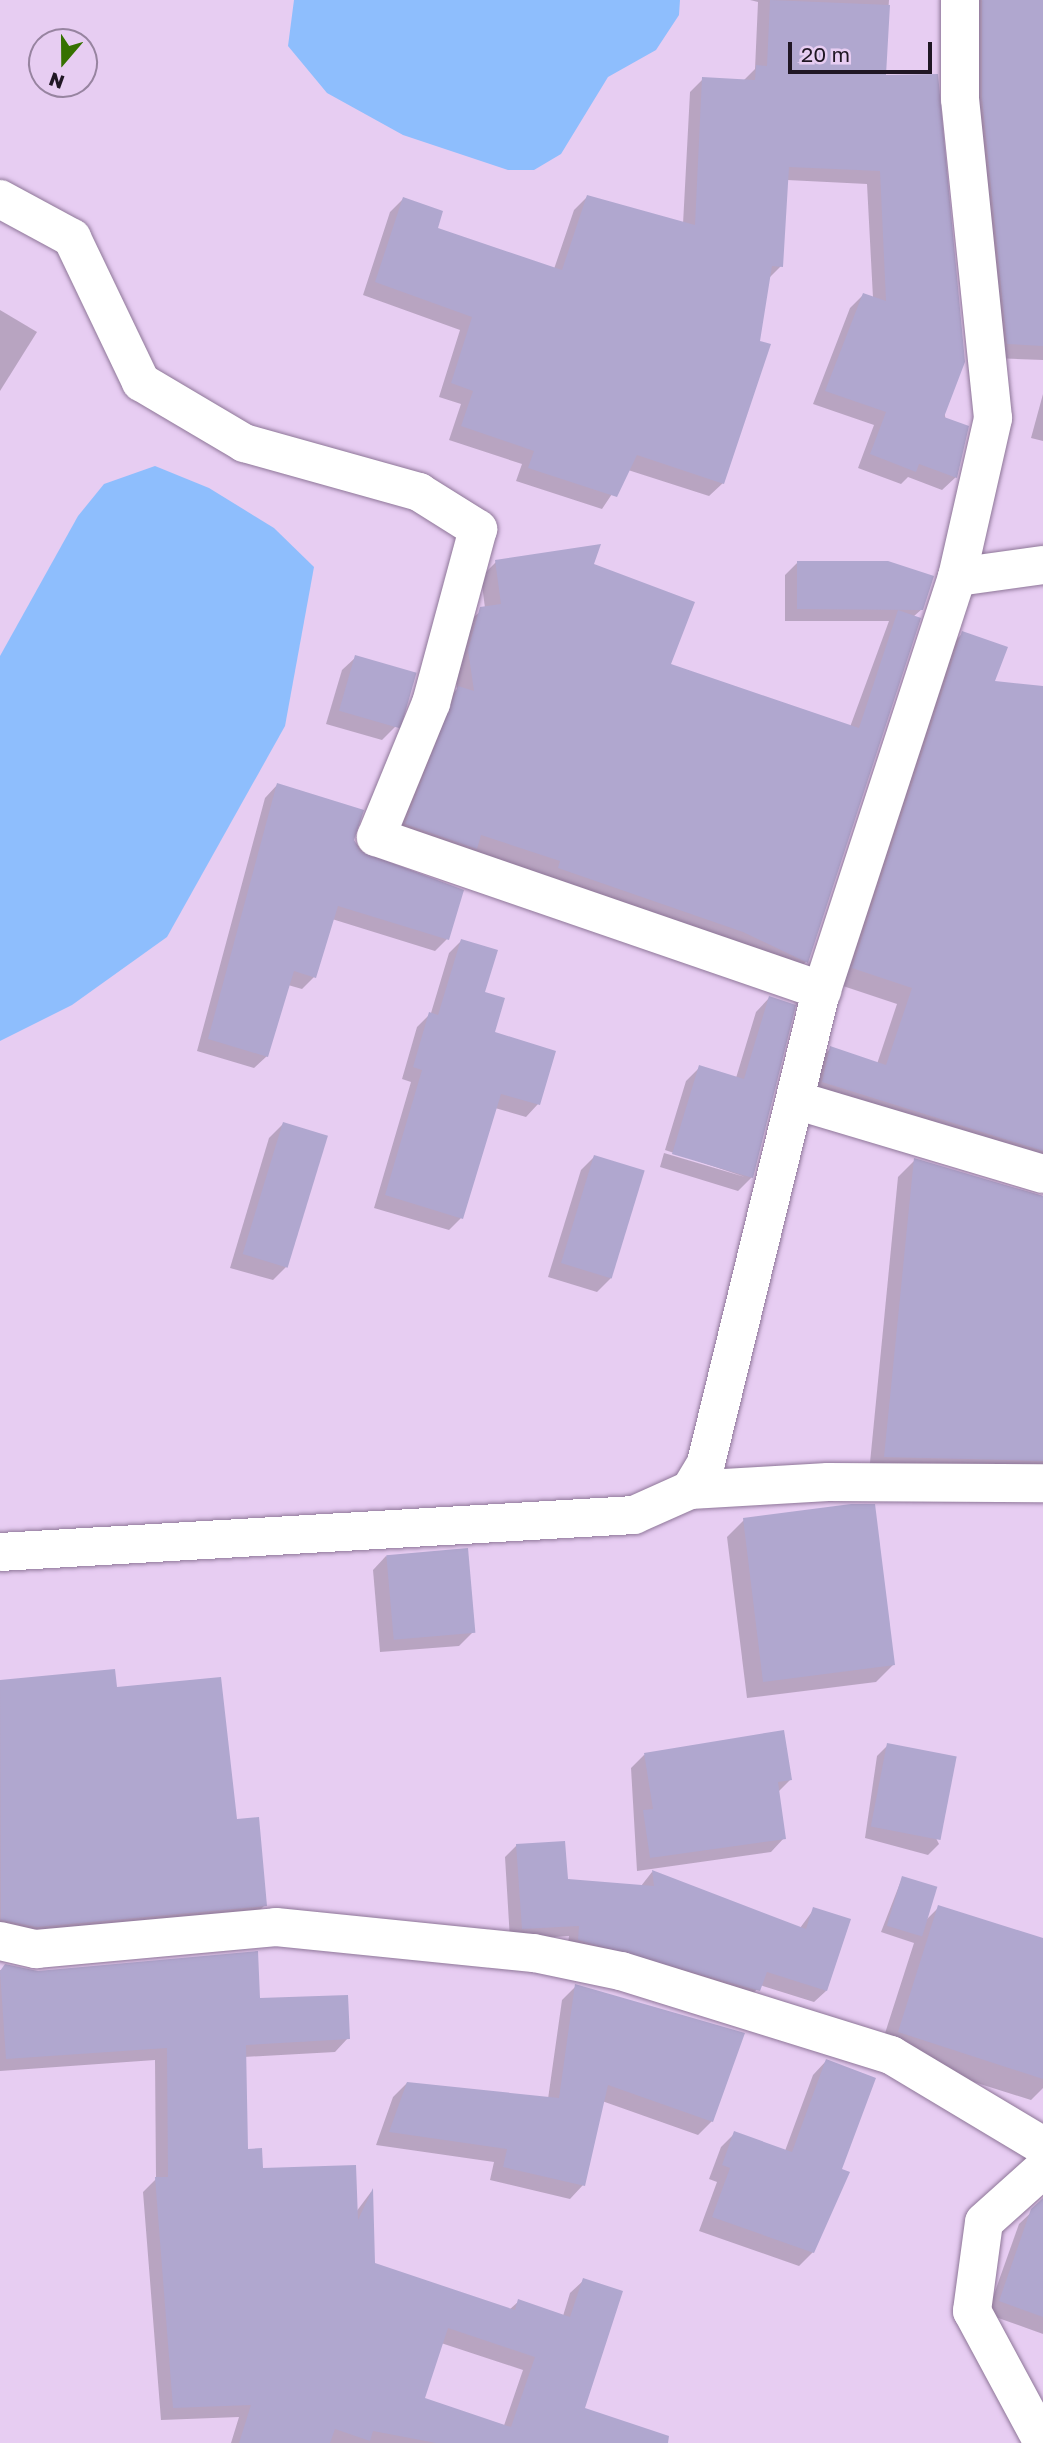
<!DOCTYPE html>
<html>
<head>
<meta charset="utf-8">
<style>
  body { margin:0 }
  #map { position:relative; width:1043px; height:2443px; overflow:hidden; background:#e7cdf2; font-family:"Golos Text",sans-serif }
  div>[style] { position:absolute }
  .water>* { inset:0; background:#8ebefd }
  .shadow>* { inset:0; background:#0003 }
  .building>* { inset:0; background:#b0a7cf; transform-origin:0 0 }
  .roads { filter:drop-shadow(0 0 2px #8e7698) drop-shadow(0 0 2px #8e7698) }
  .minor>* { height:38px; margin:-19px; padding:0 19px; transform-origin:19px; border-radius:19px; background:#fff }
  span { translate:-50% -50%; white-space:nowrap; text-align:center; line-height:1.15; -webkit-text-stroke:5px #e7cdf2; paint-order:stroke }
  .north { position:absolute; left:28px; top:28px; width:70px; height:70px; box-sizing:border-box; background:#e7cdf2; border:2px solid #9784a0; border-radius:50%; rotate:200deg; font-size:19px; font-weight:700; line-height:28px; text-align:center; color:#201724 }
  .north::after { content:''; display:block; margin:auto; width:24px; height:32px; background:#367101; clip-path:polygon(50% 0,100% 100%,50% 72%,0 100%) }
  .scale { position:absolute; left:788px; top:42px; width:144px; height:32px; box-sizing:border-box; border:4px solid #201724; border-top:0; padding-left:9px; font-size:21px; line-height:24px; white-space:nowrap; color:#201724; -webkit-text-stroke:5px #e7cdf2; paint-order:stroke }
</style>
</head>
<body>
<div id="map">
  <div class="water">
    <div style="clip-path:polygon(294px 0,680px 0,679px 15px,656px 50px,608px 77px,561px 154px,534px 170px,508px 170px,403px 135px,327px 93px,288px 46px)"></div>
    <div style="clip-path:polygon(155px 466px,209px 488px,274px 528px,314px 567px,285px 726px,167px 937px,72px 1005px,0 1041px,0 656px,78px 516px,104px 484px)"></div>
  </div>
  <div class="shadow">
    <div style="clip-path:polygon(750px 0,889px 0,884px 76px,956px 477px,942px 490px,908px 477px,901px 484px,858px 468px,874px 425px,813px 404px,850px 308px,863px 295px,873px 298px,867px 184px,787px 180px,781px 266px,768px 279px,723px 483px,709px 496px,628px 470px,602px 509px,516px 481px,522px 464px,449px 440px,461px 404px,439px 397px,460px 330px,363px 295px,390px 212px,403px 199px,435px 229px,554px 269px,574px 210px,587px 197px,683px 224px,690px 92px,703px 79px,743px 81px,755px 69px,758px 2px)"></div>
    <div style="clip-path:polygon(958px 0,1043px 0,1043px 360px,994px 358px)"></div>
    <div style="clip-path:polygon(0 310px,37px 332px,0 391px)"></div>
    <div style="clip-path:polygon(1043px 394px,1043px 441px,1031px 438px)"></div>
    <div style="clip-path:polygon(496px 562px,592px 565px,669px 666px,850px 727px,889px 621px,785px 621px,785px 575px,798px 562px,922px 609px,913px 617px,806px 962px,791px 977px,391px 839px,444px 703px,457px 689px,454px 666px,465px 624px,485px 608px,481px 577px)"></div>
    <div style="clip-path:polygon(963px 633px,991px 686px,1043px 740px,1043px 1180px,806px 1098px,814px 1065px,831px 1048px,877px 1064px,897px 1004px,837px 984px,946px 650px)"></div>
    <div style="clip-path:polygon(356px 657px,396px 726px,382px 740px,326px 724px,342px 670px)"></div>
    <div style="clip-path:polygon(277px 785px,353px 840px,447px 939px,435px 951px,332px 919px,314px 977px,302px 989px,288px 985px,267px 1056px,254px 1068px,197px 1051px,265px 798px)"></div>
    <div style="clip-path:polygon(461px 941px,493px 1033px,538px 1104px,526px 1117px,495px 1108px,461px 1218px,449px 1230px,374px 1208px,411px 1082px,402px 1079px,417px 1027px,431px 1013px,449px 953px)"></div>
    <div style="clip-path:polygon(769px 998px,752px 1177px,738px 1191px,660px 1167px,664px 1153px,745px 1177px,665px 1150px,686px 1081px,700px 1067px,736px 1078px,756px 1012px)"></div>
    <div style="clip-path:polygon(283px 1124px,287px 1266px,273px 1280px,230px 1268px,269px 1138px)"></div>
    <div style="clip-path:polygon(594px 1157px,611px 1278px,597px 1292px,548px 1277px,581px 1170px)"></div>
    <div style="clip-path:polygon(915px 1160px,1043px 1196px,1043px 1482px,869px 1473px,898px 1177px)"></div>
    <div style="clip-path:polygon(744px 1520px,893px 1665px,876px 1682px,747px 1698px,727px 1537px)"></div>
    <div style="clip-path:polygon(386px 1556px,473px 1632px,459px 1646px,380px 1652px,373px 1570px)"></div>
    <div style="clip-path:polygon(114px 1671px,115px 1689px,235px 1820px,265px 1905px,249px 1921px,0 1938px,0 1682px)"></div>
    <div style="clip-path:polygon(888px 1745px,939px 1844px,928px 1855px,865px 1838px,877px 1756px)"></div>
    <div style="clip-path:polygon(644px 1755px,790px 1780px,778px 1792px,784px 1838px,771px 1852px,637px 1871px,631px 1768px)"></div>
    <div style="clip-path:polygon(517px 1845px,566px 1880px,641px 1886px,652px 1872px,800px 1928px,814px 1909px,826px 1991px,814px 2002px,760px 1985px,747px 2002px,567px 1951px,569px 1936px,510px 1940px,505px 1857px)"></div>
    <div style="clip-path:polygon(902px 1878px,925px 1921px,939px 1907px,1043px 1940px,1043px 2088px,1031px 2100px,879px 2052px,914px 1943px,881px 1932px)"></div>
    <div style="clip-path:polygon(0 1970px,258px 2000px,348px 2038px,335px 2052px,244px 2057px,247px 2151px,262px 2170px,356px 2212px,371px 2192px,373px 2264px,509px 2310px,519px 2301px,563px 2316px,570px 2293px,584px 2280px,583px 2409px,626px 2443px,498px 2443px,523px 2370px,441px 2343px,422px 2399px,491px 2443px,231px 2443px,239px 2417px,161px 2420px,143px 2192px,156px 2179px,155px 2060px,0 2071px)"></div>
    <div style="clip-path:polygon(576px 1986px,712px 2121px,698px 2135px,602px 2101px,583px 2185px,570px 2199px,490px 2180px,494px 2162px,376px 2145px,393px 2097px,407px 2083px,548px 2099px,562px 2000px)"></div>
    <div style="clip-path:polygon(826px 2061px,839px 2170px,813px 2252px,799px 2266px,699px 2231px,717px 2182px,709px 2179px,721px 2147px,735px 2133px,785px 2151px,813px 2075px)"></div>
    <div style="clip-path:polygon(1043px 2201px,1043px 2334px,987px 2314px,1019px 2224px)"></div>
  </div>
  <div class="building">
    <div style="clip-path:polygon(770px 0,890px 5px,886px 75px,938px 74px,965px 362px,944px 417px,969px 426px,957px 478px,919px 464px,916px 472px,870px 454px,886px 412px,825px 391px,863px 293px,886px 301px,880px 171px,789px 167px,783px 267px,772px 266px,760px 341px,771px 344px,724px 484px,637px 455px,617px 497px,528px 468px,534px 451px,461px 426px,473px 391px,451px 383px,472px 317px,375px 282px,403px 197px,443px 211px,438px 228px,562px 270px,587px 195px,695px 225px,702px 77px,755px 80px,756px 65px,767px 66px)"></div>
    <div style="clip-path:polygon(982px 0,1043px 0,1043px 346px,1007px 344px,982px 98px)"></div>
    <div style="clip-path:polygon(601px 544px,594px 564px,695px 602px,671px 664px,859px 728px,898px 610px,921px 618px,808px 963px,743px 932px,558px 868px,560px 861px,481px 835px,477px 849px,405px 824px,458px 686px,474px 691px,468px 650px,480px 607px,501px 604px,495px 560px)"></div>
    <div style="clip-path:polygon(797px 561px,888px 561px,934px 576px,923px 610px,797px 609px)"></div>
    <div style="clip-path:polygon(962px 631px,1008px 647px,995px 681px,1043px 686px,1043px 1151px,822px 1082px,830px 1046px,886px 1065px,912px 988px,852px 968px)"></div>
    <div style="left:355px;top:655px;width:64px;height:58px;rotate:16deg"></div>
    <div style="clip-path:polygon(277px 783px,364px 810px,354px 840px,360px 851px,464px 890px,449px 940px,338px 906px,316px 978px,294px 971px,268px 1057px,208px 1039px)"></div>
    <div style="clip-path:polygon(461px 939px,498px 950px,485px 992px,505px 998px,495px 1032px,556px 1051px,540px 1105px,501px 1094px,463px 1219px,385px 1195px,422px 1070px,413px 1067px,429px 1012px,438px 1015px)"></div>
    <div style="clip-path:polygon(769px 996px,796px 1005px,753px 1178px,672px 1154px,699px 1065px,744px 1079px)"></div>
    <div style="left:283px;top:1122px;width:47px;height:138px;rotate:17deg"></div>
    <div style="left:594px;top:1155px;width:53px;height:113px;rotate:17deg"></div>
    <div style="clip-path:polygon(914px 1158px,1043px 1196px,1043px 1461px,884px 1457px)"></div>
    <div style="clip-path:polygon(851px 1504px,875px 1504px,895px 1665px,763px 1682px,743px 1518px)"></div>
    <div style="left:468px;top:1548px;width:85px;height:82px;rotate:85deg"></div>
    <div style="clip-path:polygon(115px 1669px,117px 1687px,221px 1677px,237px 1819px,259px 1817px,267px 1906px,37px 1927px,1px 1920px,0 1680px)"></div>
    <div style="clip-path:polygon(784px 1730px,792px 1780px,778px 1782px,786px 1839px,650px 1858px,643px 1810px,653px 1809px,644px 1753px)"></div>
    <div style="left:887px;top:1743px;width:71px;height:85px;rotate:11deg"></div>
    <div style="clip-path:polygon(565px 1841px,568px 1879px,654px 1886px,652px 1870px,806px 1929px,813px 1907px,851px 1919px,827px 1991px,767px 1972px,760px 1991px,578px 1940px,579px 1926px,522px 1929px,516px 1844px)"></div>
    <div style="left:902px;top:1876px;width:37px;height:52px;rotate:17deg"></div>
    <div style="clip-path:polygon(938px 1905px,1043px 1938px,1043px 2079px,898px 2032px)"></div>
    <div style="clip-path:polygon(evenodd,258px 1951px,260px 1998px,348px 1995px,350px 2039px,246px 2045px,248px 2149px,262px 2148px,263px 2168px,356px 2165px,358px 2220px,373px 2188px,375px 2263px,515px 2310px,518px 2299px,570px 2317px,583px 2278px,623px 2291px,585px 2408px,669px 2436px,668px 2443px,436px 2443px,373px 2431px,370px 2441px,335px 2429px,330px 2443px,239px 2443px,251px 2405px,173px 2408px,155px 2177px,168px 2177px,167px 2048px,6px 2059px,0 1971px,5px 1964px,38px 1971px,258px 1951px,448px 2328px,535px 2357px,511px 2427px,425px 2398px,448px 2328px)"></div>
    <div style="clip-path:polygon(575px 1984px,745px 2033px,713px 2122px,608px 2085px,585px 2186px,503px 2167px,507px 2149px,389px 2132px,407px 2082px,559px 2098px)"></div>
    <div style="clip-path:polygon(826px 2059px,876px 2078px,842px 2169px,850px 2172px,814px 2253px,712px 2217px,730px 2168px,722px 2165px,734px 2131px,792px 2152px)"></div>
    <div style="clip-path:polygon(1043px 2198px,1043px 2317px,999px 2301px,1031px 2209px)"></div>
  </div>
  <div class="roads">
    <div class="minor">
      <div style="left:0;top:199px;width:82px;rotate:28.4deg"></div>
      <div style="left:72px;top:238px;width:160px;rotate:64.4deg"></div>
      <div style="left:141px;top:382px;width:120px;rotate:30.6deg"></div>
      <div style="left:244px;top:443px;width:182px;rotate:15.6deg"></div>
      <div style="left:419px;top:492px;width:70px;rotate:32.1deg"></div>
      <div style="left:478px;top:529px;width:180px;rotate:105.1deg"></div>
      <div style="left:431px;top:703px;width:145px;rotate:112.3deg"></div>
      <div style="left:376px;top:837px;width:472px;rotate:19deg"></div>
      <div style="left:957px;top:577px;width:87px;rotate:-7.9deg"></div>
      <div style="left:795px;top:1100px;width:259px;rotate:16.6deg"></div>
      <div style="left:690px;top:1490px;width:138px;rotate:-3.3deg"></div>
      <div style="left:828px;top:1482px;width:215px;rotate:0.3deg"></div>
      <div style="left:0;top:1552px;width:635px;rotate:-3.34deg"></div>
      <div style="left:634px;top:1515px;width:61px;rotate:-24.1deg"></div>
      <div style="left:690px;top:1490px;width:31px;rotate:-59deg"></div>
      <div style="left:706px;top:1463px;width:484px;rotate:-76.3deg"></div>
      <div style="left:821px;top:993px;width:438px;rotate:-71.9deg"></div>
      <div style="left:957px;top:577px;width:163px;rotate:-77.2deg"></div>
      <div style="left:993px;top:418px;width:321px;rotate:-95.9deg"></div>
      <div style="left:960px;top:99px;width:99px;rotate:-90deg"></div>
      <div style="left:0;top:1941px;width:37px;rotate:13deg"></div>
      <div style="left:36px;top:1949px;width:241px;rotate:-5.2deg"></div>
      <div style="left:276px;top:1927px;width:259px;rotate:5.8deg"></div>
      <div style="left:534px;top:1953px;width:89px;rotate:11.7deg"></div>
      <div style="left:621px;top:1971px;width:283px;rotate:17.3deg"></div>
      <div style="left:891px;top:2055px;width:177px;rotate:30.9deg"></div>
      <div style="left:1043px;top:2169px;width:79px;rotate:138.1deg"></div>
      <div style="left:984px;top:2222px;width:90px;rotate:97.7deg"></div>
      <div style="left:972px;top:2311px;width:150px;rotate:61.7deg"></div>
    </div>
  </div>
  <div class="north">N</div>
  <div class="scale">20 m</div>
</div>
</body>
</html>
